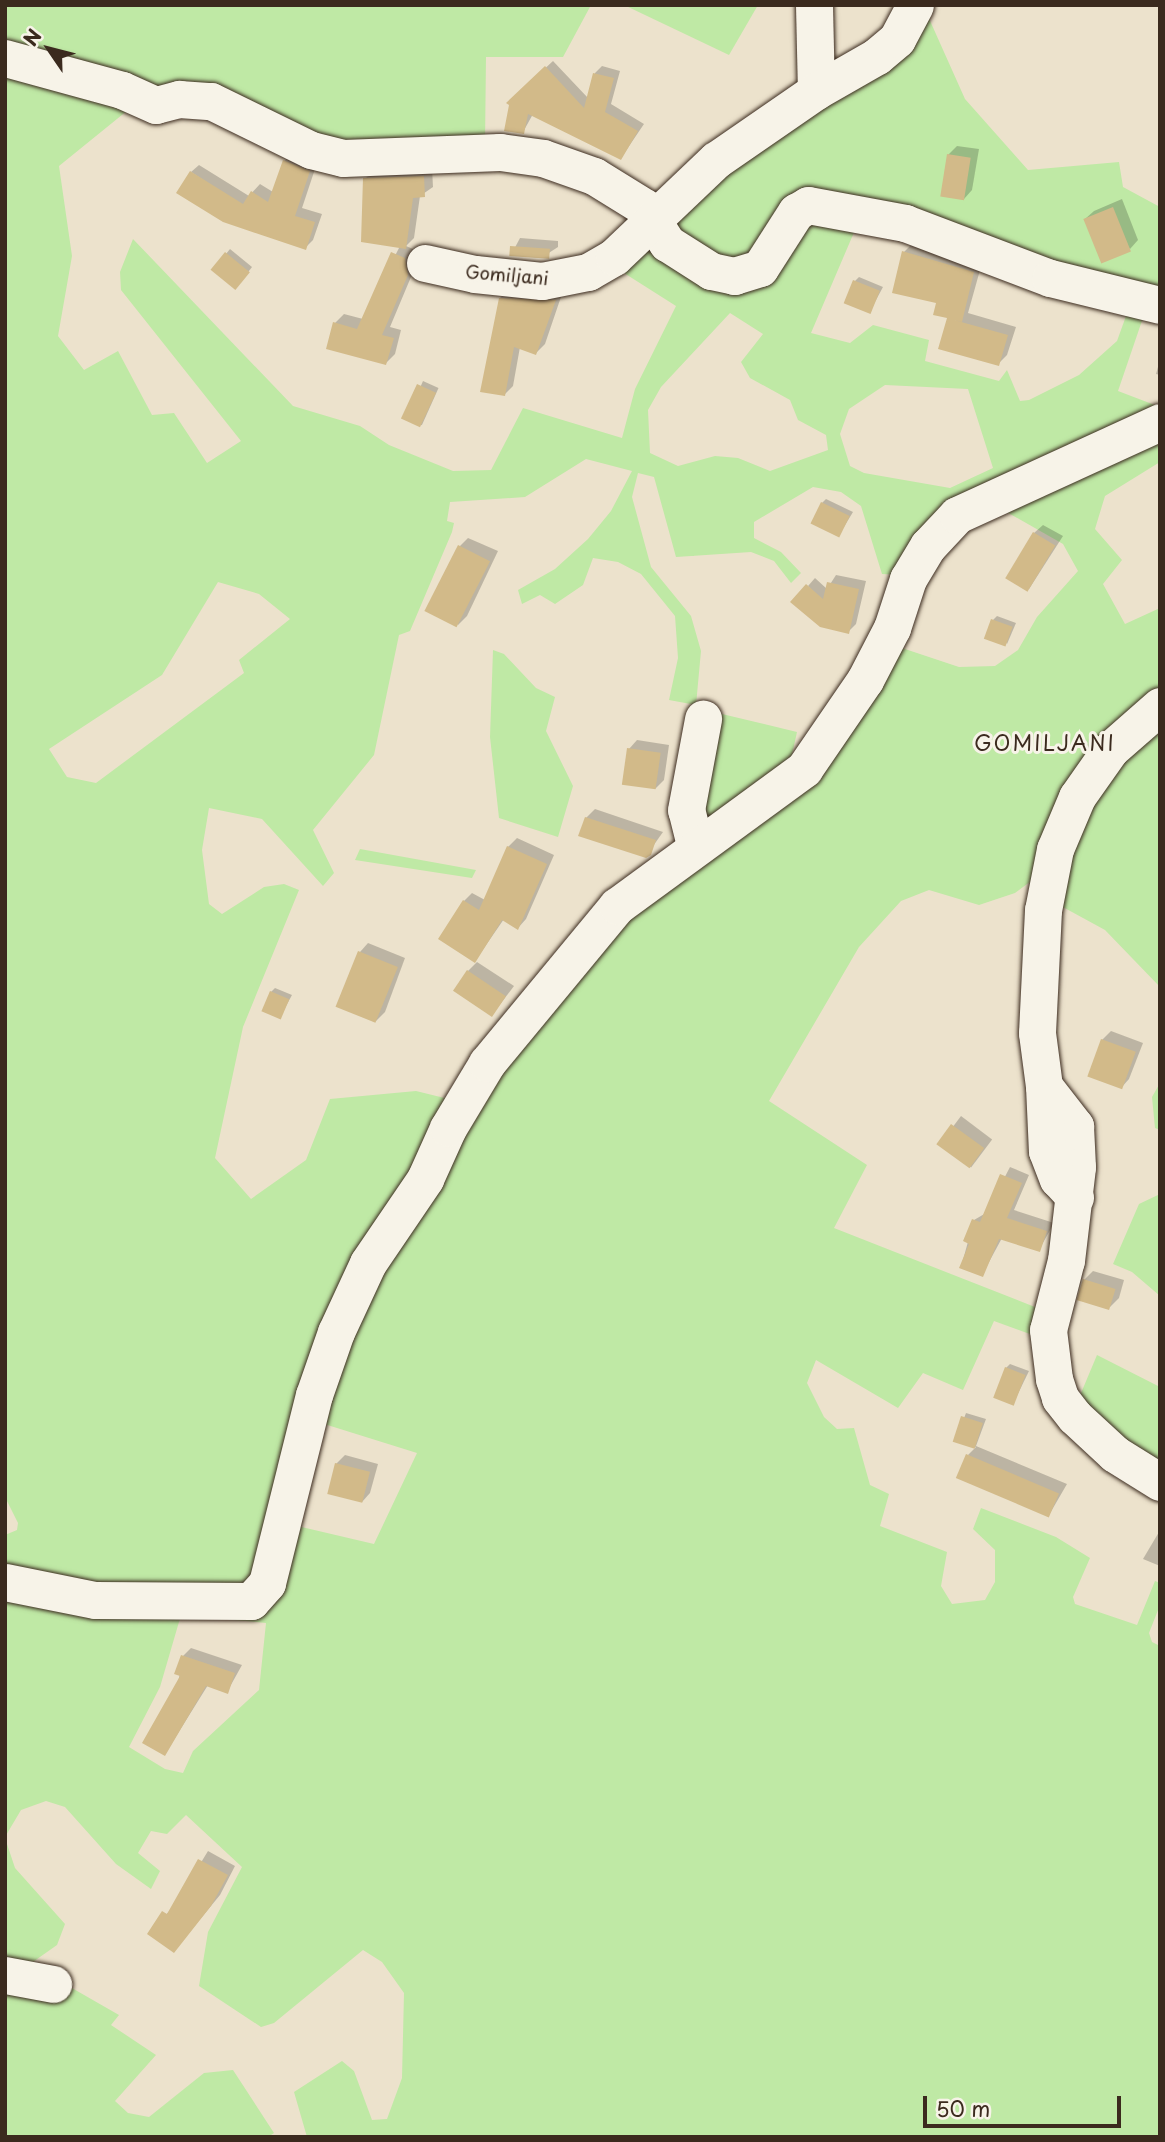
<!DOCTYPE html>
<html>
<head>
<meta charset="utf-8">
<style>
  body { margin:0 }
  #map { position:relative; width:1165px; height:2142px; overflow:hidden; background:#ece2cc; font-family:"Playpen Sans",sans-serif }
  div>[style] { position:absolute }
  .green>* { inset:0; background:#bfe9a5 }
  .shadow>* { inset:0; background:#0003; transform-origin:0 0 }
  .building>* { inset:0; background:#d2ba89; transform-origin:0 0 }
  .roads { filter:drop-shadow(0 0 2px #3b2a1e) drop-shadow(0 0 2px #3b2a1e) }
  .minor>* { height:37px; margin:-18.5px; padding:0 18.5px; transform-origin:18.5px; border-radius:18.5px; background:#f7f3e8 }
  span { translate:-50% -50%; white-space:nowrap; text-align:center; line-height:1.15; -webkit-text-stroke:6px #f7f3e8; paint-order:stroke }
  .street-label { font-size:18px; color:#3b2a1e }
  .quarter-label { font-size:21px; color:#3b2a1e; letter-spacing:2px }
  .frame { position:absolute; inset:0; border:7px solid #3b2a1e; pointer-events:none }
  .north { position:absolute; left:14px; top:14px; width:70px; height:70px; -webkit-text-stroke:5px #f7f3e8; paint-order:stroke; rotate:305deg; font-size:19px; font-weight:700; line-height:28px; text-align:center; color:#3b2a1e }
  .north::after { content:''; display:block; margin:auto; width:24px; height:32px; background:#3b2a1e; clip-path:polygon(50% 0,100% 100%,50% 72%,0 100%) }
  .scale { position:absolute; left:923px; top:2096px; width:198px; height:32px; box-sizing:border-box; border:4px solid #3b2a1e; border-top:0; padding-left:9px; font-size:21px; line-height:24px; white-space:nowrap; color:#3b2a1e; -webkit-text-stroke:5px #f7f3e8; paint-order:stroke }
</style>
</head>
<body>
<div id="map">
  <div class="green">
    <div style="clip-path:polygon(5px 5px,591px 5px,563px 57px,486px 57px,485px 144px,352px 146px,5px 45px)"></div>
    <div style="clip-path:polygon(624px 5px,758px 5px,729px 55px)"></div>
    <div style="clip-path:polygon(evenodd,927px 14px,965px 99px,1028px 170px,1119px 162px,1123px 187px,1160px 207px,1160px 295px,858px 223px,811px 333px,850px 343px,873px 325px,929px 340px,925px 361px,999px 381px,1007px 370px,1020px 401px,1029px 400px,1079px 375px,1117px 341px,1130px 305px,1146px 309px,1118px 391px,1160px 407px,1028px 471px,901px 575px,882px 574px,861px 506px,841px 492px,813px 487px,754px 522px,754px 538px,781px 552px,801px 573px,791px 583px,774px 561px,751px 552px,676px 557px,654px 477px,638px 473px,632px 497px,651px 567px,691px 616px,701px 651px,696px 705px,669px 700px,678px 658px,675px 616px,641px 574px,618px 562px,593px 558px,583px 585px,555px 604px,540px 595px,522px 604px,518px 590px,555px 569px,588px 539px,611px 511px,632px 471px,586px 459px,525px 497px,450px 502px,447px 521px,454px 523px,452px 532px,410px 631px,399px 635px,374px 755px,313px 830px,334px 873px,323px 886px,262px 819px,209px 808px,202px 850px,209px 904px,222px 914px,264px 887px,284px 884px,299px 890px,243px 1027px,215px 1158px,251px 1199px,306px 1160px,330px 1099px,416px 1091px,473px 1105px,625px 914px,727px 838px,893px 645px,959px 667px,995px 666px,1018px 650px,1037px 617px,1078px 571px,1063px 544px,996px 506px,1160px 430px,1160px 462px,1105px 496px,1095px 529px,1122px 560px,1103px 584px,1125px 624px,1160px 608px,1160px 987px,1105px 930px,1061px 906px,1074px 849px,1015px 893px,979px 905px,929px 890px,901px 901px,859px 947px,769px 1101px,867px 1165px,834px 1228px,1040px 1309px,1038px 1337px,994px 1321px,963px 1390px,923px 1373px,898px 1408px,816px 1360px,807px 1383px,824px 1417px,837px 1429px,854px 1428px,870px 1485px,889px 1494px,880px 1526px,947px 1552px,941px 1586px,952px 1604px,985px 1600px,995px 1582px,995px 1550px,973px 1529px,981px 1508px,1056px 1537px,1090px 1558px,1073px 1597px,1075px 1604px,1137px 1625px,1155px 1581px,1160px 1583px,1160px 1605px,1149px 1633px,1152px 1642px,1160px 1646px,1160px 2137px,307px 2137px,294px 2092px,342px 2061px,354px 2071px,372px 2120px,387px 2119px,402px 2078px,404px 1993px,382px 1962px,363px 1950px,274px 2023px,261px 2027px,199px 1986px,208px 1932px,242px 1867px,186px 1815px,167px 1834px,151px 1831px,138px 1853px,160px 1871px,151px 1889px,116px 1864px,65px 1807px,46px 1801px,21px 1810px,5px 1837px,5px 1535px,17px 1530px,18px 1523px,5px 1497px,5px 70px,133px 106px,59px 166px,72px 256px,58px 336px,84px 370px,118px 351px,152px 415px,174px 413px,207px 463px,241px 441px,121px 290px,120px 272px,133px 239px,293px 406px,360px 426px,389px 445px,453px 471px,491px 470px,523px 408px,622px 438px,635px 389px,676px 306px,624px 273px,688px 203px,927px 14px,730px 313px,763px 334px,741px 362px,750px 378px,790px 400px,798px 420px,826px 435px,828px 450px,770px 471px,738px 458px,715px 456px,678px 466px,650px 453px,648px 410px,661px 387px,730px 313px,927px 14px,885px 385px,968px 389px,993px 468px,950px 488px,864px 473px,850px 466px,840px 434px,849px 409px,885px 385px,927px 14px,218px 582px,259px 594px,290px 619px,239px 660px,244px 673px,96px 783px,67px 777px,49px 749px,162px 675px,218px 582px,927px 14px,321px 1423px,417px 1453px,374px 1544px,276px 1521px,321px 1423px,927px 14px,181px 1615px,266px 1623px,259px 1690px,193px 1751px,183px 1773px,165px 1769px,129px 1747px,160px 1687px,181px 1615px)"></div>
    <div style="clip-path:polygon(493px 650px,504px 654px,536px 688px,555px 697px,546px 731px,573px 786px,558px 837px,499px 818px,490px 737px)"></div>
    <div style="clip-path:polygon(722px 714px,797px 732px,789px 768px,699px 825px,712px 717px)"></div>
    <div style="clip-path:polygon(360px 849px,476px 870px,472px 878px,355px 860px)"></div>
    <div style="clip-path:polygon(1160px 1083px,1160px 1130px,1155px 1128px,1152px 1097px)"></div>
    <div style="clip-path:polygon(1160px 1194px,1160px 1296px,1132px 1272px,1113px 1264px,1139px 1204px)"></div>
    <div style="clip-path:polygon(1097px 1355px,1160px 1387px,1160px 1469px,1076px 1405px)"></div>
    <div style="clip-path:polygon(5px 1838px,15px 1868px,65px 1924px,57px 1945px,30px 1964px,119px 2015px,111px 2025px,156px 2055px,115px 2101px,128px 2113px,149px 2117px,204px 2073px,233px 2070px,274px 2133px,268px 2137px,5px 2137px)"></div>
  </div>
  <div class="shadow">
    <div style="clip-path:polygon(553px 61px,588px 98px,595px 73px,602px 66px,620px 71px,611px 104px,644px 124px,621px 158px,533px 114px,523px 132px,509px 102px)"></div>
    <div style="clip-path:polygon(957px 146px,979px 149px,972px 190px,964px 199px,948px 155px)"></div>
    <div style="clip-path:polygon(292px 153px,317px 163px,302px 208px,322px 214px,313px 240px,305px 248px,191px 172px,199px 165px,249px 196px,260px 184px,273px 192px,284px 161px)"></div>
    <div style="clip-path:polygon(432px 168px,433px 187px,420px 196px,414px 238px,406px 246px,413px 249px,416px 265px,390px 327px,401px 330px,395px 354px,386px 363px,335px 323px,344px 314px,363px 319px,400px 246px,365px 179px,374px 170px)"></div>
    <div style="clip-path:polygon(1122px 199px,1138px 240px,1130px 249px,1085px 219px,1094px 211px)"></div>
    <div style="clip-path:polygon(520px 238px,558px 241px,558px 247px,541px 258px,511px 255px)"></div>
    <div style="clip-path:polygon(913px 243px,982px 263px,968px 313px,1016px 327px,1007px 355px,998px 364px,938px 302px,904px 252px)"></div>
    <div style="clip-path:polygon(230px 249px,252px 267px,239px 284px,213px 270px)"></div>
    <div style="clip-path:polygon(859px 277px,883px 287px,869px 313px,855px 281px)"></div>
    <div style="clip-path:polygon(509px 289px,563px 291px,545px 344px,536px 353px,520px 347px,513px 386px,504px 395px,500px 298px)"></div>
    <div style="clip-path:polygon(1160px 360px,1160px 375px,1156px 374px)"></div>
    <div style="left:423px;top:381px;width:17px;height:41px;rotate:24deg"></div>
    <div style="clip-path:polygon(826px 499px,853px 512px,839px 535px,822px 503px)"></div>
    <div style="clip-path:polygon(1043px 525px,1063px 536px,1029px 589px,1034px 533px)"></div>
    <div style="clip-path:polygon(468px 538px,498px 551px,467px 616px,458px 625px,460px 546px)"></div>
    <div style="clip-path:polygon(836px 575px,866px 581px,856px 624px,848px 632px,808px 586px,815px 578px,827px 589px)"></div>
    <div style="clip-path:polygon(997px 616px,1016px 623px,1007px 644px,993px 620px)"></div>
    <div style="clip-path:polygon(637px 740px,669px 745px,664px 780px,655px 789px,629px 749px)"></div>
    <div style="clip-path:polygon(595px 809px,663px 832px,646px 856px,586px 818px)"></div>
    <div style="clip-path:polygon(517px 838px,554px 855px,526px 919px,518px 928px,504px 919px,475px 961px,464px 901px,472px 893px,485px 900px,508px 847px)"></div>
    <div style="clip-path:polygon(368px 943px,405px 958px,385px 1012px,376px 1021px,338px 1005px,360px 952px)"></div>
    <div style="clip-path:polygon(477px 962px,514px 986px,492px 1015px,468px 971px)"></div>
    <div style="clip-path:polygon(275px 988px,292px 995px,280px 1017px,271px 992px)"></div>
    <div style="clip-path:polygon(1111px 1031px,1143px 1043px,1129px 1079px,1121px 1088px,1102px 1040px)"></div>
    <div style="left:961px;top:1116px;width:39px;height:35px;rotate:37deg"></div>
    <div style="clip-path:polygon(1010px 1167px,1029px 1175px,1014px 1210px,1054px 1223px,1039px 1250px,1002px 1238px,982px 1275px,961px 1267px,974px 1220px,986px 1213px)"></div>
    <div style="clip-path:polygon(1093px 1271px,1124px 1280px,1119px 1298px,1110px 1307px,1084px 1280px)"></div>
    <div style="clip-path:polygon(1010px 1364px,1029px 1371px,1013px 1404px,1006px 1368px)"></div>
    <div style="clip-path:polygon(966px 1413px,986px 1419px,976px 1446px,1067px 1484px,1049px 1515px,968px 1455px,976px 1447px,955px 1441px)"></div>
    <div style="clip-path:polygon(345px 1455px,378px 1464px,370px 1493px,362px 1502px,336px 1464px)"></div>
    <div style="clip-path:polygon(1159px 1532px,1160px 1532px,1160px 1566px,1143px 1559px)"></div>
    <div style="clip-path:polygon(191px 1648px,242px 1665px,227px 1692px,208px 1685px,165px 1754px,183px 1656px)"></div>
    <div style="clip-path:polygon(208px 1851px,235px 1866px,220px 1895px,174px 1951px,149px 1933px,175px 1905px)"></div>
  </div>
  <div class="building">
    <div style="clip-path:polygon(545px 66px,584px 108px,593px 73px,614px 78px,605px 112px,638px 131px,621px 160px,528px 114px,524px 134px,504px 131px,509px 105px,506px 103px)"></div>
    <div style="left:947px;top:154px;width:24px;height:43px;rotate:9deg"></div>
    <div style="clip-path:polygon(283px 160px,310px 171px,295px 216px,315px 222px,306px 250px,223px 222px,176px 193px,190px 171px,243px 204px,251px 191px,268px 202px)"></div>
    <div style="clip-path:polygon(424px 176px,425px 197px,413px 198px,406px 249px,361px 242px,363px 178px)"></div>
    <div style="left:1113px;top:207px;width:48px;height:32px;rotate:68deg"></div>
    <div style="left:510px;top:246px;width:40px;height:10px;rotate:4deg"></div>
    <div style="clip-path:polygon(902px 251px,974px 272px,962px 322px,954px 320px,1008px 335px,999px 366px,938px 349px,947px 318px,933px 315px,936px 303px,892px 293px)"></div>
    <div style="left:225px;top:252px;width:32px;height:23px;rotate:39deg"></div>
    <div style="clip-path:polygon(391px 252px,405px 258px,408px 275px,382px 335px,394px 338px,386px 365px,326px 349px,333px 322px,357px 329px)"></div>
    <div style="left:853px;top:280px;width:29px;height:25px;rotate:22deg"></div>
    <div style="clip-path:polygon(499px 298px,556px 300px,536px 355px,514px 347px,505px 396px,480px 392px)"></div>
    <div style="left:417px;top:384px;width:21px;height:38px;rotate:25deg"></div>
    <div style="left:821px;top:502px;width:32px;height:24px;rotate:26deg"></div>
    <div style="left:1033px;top:532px;width:26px;height:54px;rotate:31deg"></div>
    <div style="left:458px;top:545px;width:36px;height:74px;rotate:27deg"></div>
    <div style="clip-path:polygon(827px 582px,859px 589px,849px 634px,820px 627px,790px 602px,806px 584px,823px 599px)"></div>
    <div style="left:991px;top:619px;width:23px;height:21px;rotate:20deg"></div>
    <div style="left:627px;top:748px;width:34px;height:37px;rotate:8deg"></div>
    <div style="clip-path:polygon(585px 817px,656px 840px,651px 855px,646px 858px,578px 836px)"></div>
    <div style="clip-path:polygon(507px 846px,547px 864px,518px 930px,502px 920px,475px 963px,438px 939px,463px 900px,479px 910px)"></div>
    <div style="left:358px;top:951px;width:43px;height:60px;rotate:22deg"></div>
    <div style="left:467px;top:970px;width:47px;height:25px;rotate:34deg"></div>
    <div style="left:270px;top:991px;width:21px;height:22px;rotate:23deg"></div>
    <div style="left:1101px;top:1039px;width:37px;height:40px;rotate:20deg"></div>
    <div style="left:951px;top:1124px;width:41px;height:25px;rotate:36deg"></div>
    <div style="clip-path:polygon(1000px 1174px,1022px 1183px,1007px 1218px,1047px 1231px,1040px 1252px,999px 1239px,983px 1277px,959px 1268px,969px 1244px,963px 1241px,972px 1219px,980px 1222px)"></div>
    <div style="left:1083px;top:1279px;width:34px;height:22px;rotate:17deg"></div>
    <div style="left:1005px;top:1367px;width:22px;height:33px;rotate:21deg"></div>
    <div style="left:961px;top:1416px;width:23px;height:27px;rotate:18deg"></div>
    <div style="left:966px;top:1454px;width:101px;height:26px;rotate:23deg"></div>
    <div style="left:335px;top:1463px;width:36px;height:32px;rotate:14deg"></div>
    <div style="clip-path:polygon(181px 1655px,235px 1673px,228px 1694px,206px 1686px,165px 1756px,142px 1743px,180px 1676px,174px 1674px)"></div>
    <div style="clip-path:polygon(198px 1859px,228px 1875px,211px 1906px,174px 1953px,147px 1934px,162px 1911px,167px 1914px)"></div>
  </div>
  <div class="roads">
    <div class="minor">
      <div style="left:814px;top:5px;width:86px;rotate:88.7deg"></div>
      <div style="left:5px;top:58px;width:121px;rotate:15.3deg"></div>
      <div style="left:122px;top:90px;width:37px;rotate:24deg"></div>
      <div style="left:156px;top:105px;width:24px;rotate:-15deg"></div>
      <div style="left:179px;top:99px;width:32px;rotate:4deg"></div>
      <div style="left:211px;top:101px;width:111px;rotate:26.1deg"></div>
      <div style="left:311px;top:150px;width:33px;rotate:14deg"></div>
      <div style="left:343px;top:158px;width:157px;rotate:-2.2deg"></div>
      <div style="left:500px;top:152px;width:43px;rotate:7.9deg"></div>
      <div style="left:543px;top:158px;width:54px;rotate:19.4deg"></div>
      <div style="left:594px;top:176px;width:59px;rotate:31.8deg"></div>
      <div style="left:644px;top:207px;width:43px;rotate:57.4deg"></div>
      <div style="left:667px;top:243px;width:52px;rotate:32.5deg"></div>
      <div style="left:711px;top:271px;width:24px;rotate:12deg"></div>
      <div style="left:734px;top:276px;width:27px;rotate:-17deg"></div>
      <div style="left:760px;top:268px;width:67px;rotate:-57.3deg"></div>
      <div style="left:796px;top:212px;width:14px;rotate:-30deg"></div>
      <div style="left:808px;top:205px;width:99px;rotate:10.5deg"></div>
      <div style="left:905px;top:223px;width:155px;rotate:20.8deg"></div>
      <div style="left:1050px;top:278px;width:113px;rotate:13.8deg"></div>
      <div style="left:425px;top:263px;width:51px;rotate:12.4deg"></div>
      <div style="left:475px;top:274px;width:67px;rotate:6deg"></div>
      <div style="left:542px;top:281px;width:47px;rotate:-11.1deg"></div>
      <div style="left:588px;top:272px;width:30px;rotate:-30deg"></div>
      <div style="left:614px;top:257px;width:141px;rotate:-43.6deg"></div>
      <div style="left:716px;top:160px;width:121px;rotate:-34.6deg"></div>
      <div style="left:816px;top:91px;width:70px;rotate:-29.8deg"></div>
      <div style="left:877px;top:56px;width:26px;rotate:-40deg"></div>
      <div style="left:897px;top:39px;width:38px;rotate:-62deg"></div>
      <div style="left:1160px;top:706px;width:67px;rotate:138.7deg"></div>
      <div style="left:1110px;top:750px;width:57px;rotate:125.1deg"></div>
      <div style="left:1077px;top:797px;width:56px;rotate:112.9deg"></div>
      <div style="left:1055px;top:849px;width:62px;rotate:101.1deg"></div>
      <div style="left:1043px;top:910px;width:123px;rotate:92.8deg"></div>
      <div style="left:1037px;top:1033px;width:53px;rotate:82.5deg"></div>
      <div style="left:1044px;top:1086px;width:51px;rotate:52.2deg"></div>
      <div style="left:1075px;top:1126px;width:41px;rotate:87.2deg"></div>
      <div style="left:1077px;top:1167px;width:94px;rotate:96.7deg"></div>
      <div style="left:1066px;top:1260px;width:72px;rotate:104.4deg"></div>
      <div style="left:1048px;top:1330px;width:49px;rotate:83deg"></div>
      <div style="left:1054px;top:1379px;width:20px;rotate:72deg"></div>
      <div style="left:1060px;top:1398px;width:24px;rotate:52deg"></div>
      <div style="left:1075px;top:1417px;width:54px;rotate:42.8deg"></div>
      <div style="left:1115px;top:1454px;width:53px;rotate:31.9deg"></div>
      <div style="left:695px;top:845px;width:36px;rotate:-104deg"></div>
      <div style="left:686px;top:810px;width:93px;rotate:-79.4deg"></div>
      <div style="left:1044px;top:1086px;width:65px;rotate:87.4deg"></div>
      <div style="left:1047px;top:1151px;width:30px;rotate:69deg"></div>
      <div style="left:1058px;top:1179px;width:25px;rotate:47deg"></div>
      <div style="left:5px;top:1582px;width:92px;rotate:11.3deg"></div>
      <div style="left:95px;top:1600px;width:156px;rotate:0.4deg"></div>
      <div style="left:251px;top:1601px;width:24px;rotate:-48deg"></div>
      <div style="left:267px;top:1583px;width:194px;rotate:-76deg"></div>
      <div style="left:314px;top:1395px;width:67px;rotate:-70.8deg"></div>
      <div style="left:336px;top:1332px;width:76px;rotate:-65.1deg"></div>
      <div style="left:368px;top:1263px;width:102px;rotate:-55.8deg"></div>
      <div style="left:425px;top:1179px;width:56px;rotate:-65.7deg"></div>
      <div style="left:448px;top:1128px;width:76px;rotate:-59deg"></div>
      <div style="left:487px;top:1063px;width:204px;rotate:-50.4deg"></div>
      <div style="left:617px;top:906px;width:232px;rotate:-36.2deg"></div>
      <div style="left:804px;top:769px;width:108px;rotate:-55.6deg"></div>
      <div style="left:865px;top:680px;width:59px;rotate:-62.6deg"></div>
      <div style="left:892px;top:628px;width:52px;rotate:-71.9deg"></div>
      <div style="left:908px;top:579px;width:39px;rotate:-59deg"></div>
      <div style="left:928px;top:546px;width:42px;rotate:-46.9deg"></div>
      <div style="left:957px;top:515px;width:223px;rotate:-24.6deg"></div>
      <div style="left:5px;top:1975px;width:49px;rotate:10.6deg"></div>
    </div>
  </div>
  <div class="street-label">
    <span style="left:507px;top:275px;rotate:5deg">Gomiljani</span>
  </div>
  <div class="quarter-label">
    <span style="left:1045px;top:742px">GOMILJANI</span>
  </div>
  <div class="frame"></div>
  <div class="north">N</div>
  <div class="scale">50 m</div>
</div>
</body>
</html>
